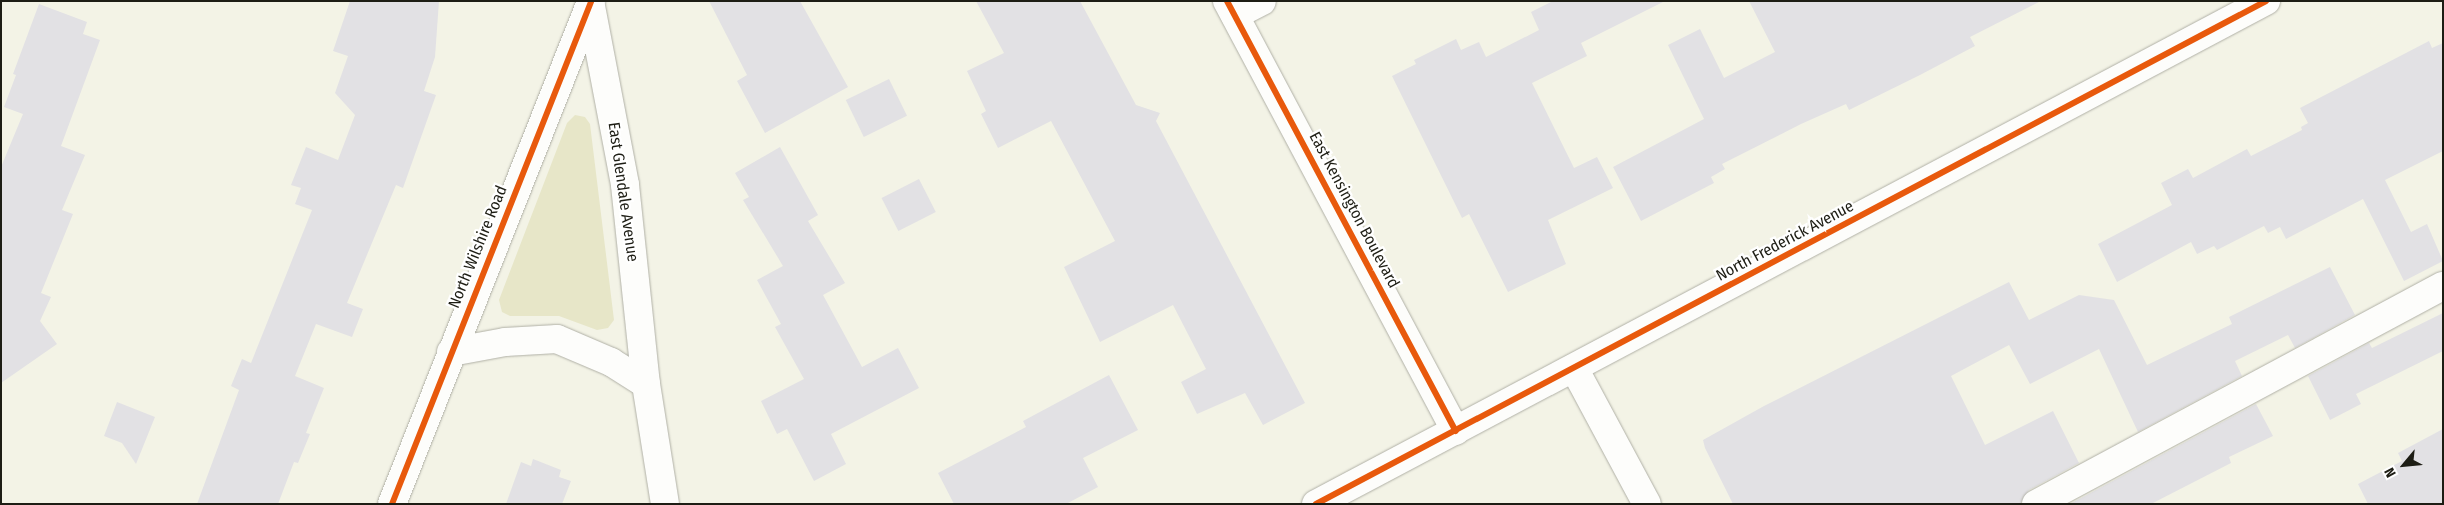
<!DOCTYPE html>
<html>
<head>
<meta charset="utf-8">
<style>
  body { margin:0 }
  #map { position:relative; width:2444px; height:505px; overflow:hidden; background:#f3f3e6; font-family:"Fira Sans Condensed",sans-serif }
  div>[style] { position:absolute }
  .green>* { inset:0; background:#e7e6c8 }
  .building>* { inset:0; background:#e2e1e4; transform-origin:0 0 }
  .roads { filter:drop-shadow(0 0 1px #b0b0a6) drop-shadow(0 0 1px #b0b0a6) }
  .minor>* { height:28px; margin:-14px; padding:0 14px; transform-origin:14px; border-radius:14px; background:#fdfdfb }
  .cycleway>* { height:6px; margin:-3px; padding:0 3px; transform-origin:3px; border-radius:3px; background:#e8590c }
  span { translate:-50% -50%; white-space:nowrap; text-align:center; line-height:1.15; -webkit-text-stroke:4.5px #fff; paint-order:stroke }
  .street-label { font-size:16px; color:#1d1d14 }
  .frame { position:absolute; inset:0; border:2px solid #1d1d14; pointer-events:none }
  .north { position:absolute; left:2379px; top:440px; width:50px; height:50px; -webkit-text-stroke:4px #fff; paint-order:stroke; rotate:242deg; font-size:14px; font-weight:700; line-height:20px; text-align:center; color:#1d1d14 }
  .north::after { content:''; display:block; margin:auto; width:18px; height:22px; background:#1d1d14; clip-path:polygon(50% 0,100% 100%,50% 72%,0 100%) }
</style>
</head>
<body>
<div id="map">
  <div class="green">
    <div style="clip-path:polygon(575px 115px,585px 117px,590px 124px,614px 320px,608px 328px,597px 330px,559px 316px,510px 316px,502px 312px,499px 300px,567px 123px)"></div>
  </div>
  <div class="building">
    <div style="clip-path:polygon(350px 1px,439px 1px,435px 57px,424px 91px,436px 95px,403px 188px,396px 185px,347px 303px,363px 309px,352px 337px,316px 324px,295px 376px,324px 388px,306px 433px,310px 434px,298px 463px,294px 462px,278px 504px,197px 504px,239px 390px,231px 386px,242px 359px,251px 363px,312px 210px,295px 204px,301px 188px,291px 185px,306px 147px,338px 160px,355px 115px,335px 93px,348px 56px,333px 51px)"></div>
    <div style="clip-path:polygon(709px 1px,800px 1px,848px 87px,765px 133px,737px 81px,747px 75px)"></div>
    <div style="clip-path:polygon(976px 1px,1080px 1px,1136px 105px,1160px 113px,1156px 121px,1305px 403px,1263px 425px,1245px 393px,1197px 414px,1181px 382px,1206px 369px,1173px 305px,1100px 342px,1064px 267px,1115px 241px,1051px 121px,998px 148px,981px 114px,986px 111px,967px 71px,1004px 53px)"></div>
    <div style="clip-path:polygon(1553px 1px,1665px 1px,1581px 43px,1587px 56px,1532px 83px,1574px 168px,1597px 157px,1613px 188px,1548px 220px,1566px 264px,1508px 292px,1469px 214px,1462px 218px,1392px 76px,1416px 64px,1414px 60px,1456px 39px,1461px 50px,1479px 42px,1486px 57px,1539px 30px,1531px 12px)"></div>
    <div style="clip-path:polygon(1749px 1px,2041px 1px,1970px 37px,1975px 46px,1920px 75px,1849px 110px,1846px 104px,1801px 124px,1722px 164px,1725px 169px,1711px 177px,1714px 183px,1641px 221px,1613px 167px,1704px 119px,1668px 45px,1700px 29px,1724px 78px,1775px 52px)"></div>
    <div style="clip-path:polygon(39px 4px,87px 22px,83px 34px,100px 40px,61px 146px,85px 155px,62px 210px,73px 214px,41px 293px,51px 297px,40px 321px,57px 344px,1px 383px,1px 167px,23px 114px,4px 107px,16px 75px,13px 74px)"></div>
    <div style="clip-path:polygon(2429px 41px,2432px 48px,2443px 43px,2443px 151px,2385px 180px,2411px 232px,2427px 224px,2443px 261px,2404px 281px,2363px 199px,2286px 239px,2280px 227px,2268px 233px,2264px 226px,2217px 250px,2214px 246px,2197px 254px,2191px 242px,2117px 282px,2098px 244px,2172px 205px,2161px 183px,2188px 169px,2193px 178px,2247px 149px,2251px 156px,2302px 130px,2301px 127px,2308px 123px,2300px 108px)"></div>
    <div style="left:889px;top:79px;width:41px;height:48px;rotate:64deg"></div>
    <div style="clip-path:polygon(780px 147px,818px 215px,808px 221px,845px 283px,823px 295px,862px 367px,898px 348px,919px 388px,831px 434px,846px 464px,814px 481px,787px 429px,777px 434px,761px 401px,804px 379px,775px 327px,781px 324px,757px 280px,783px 266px,743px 200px,749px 197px,735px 173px)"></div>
    <div style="left:919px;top:179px;width:37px;height:42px;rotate:63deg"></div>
    <div style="clip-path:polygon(2330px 267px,2355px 315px,2295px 348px,2288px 335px,2235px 361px,2242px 376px,2138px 432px,2099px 349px,2030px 384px,2009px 345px,1951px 376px,1985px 445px,2053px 411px,2079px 463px,2029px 490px,2020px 504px,1733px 504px,1705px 448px,1703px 440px,1764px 406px,2009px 282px,2029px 320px,2079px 295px,2114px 300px,2147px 365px,2232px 324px,2229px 317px)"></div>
    <div style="clip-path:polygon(2443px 313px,2443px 351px,2356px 394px,2361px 404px,2330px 420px,2308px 376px,2369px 343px,2372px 348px)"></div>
    <div style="clip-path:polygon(1109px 375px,1138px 430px,1083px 458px,1098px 487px,1066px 504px,954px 504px,938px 473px,1026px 427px,1023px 421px)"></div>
    <div style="clip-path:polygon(117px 402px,155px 417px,136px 464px,122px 443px,104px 436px)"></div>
    <div style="clip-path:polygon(2256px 404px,2273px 436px,2229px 457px,2231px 463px,2151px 504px,2070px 504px)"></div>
    <div style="clip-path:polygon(2443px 429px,2443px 504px,2368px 504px,2358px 484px,2402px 461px,2398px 453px)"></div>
    <div style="clip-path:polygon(533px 459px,561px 470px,559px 477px,571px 481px,562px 504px,506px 504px,521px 462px,531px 466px)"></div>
  </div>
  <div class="roads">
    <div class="minor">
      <div style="left:590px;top:1px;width:187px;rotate:79.2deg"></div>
      <div style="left:625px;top:185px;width:200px;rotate:84deg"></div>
      <div style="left:646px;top:384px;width:121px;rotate:81deg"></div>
      <div style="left:1227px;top:1px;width:487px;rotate:62deg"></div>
      <div style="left:1235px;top:15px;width:30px;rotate:-27deg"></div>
      <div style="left:451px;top:352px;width:55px;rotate:-10.5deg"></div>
      <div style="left:505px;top:342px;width:52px;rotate:-3.3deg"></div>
      <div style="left:557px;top:339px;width:59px;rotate:23.1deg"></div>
      <div style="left:611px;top:362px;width:41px;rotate:32.2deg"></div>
      <div style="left:1574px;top:368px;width:154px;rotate:61.8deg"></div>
      <div style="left:392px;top:504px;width:540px;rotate:-68.38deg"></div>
      <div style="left:1316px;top:504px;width:1075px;rotate:-27.9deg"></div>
      <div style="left:2036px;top:504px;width:462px;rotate:-28.2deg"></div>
    </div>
  </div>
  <div class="cycleway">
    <div style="left:1227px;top:1px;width:487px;rotate:62deg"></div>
    <div style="left:392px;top:504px;width:540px;rotate:-68.38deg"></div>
    <div style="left:1316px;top:504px;width:1075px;rotate:-27.9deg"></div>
  </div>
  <div class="street-label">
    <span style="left:623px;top:192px;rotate:82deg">East Glendale Avenue</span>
    <span style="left:1354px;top:210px;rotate:62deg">East Kensington Boulevard</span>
    <span style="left:1785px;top:241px;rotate:-28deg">North Frederick Avenue</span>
    <span style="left:478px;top:247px;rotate:-68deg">North Wilshire Road</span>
  </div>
  <div class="frame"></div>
  <div class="north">N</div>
</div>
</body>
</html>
